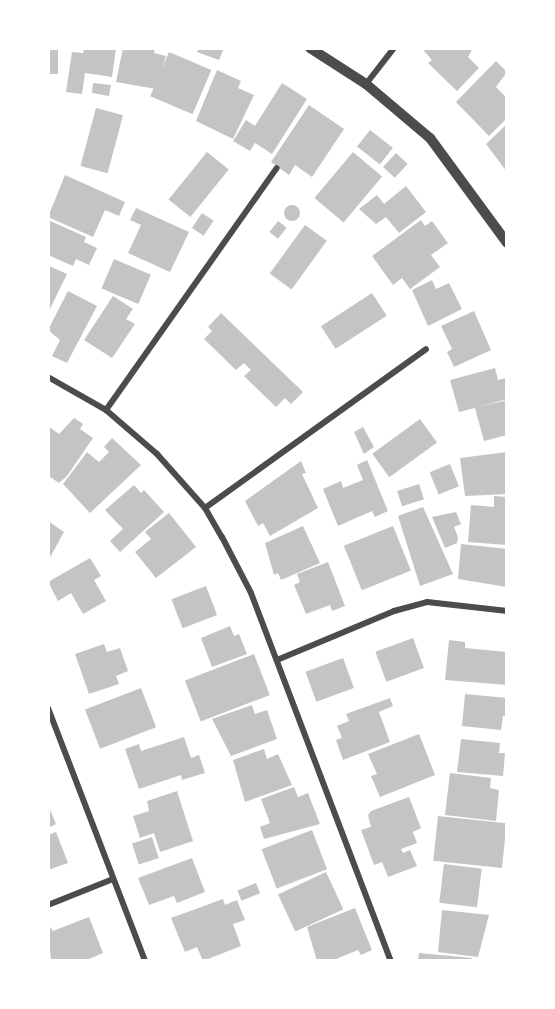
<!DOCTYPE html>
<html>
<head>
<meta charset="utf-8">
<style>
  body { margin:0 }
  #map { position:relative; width:555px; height:1009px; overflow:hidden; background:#fff; font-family:Jost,sans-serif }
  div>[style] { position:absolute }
  .building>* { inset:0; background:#c4c4c4; transform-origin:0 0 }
  .round { border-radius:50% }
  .minor>* { height:6px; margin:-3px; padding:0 3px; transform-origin:3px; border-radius:3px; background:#4c4c4c }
  .tertiary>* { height:10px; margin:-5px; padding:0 5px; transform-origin:5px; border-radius:5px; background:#4c4c4c }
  span { translate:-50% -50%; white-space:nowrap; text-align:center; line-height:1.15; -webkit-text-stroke:4.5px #fff; paint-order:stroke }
  .frame { position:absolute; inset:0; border:50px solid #fff; pointer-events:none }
</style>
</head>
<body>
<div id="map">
  <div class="building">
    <div style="left:48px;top:48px;width:10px;height:26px"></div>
    <div style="clip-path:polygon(84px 48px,116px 48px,112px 77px,85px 73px,82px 94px,66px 92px,72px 52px,83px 53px)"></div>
    <div style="clip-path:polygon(123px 48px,155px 48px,154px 53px,166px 56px,156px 89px,116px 82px)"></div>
    <div style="clip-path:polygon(198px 48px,224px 48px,219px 60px,197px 52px)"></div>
    <div style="clip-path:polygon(427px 48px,473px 48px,468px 57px,479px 68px,457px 91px,428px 63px,432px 60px,424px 51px)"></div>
    <div style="left:169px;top:52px;width:46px;height:48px;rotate:23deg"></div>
    <div style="clip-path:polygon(496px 61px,507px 72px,496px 87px,507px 98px,507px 118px,489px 136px,456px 102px)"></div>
    <div style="clip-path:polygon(217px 70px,241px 81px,238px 88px,254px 95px,233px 139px,196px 121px)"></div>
    <div style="clip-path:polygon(93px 83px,111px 85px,109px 96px,92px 93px)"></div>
    <div style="clip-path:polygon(282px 83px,307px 99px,272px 154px,255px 143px,250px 151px,233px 141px,246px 120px,255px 126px)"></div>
    <div style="clip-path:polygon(309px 105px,344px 129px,312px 177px,295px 165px,289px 175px,271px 162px)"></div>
    <div style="left:96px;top:108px;width:28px;height:60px;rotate:15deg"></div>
    <div style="clip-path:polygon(507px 124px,507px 172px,486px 144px)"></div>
    <div style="left:370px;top:130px;width:29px;height:21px;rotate:38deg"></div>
    <div style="left:207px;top:152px;width:28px;height:61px;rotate:39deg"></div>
    <div style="left:353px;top:152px;width:38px;height:60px;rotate:40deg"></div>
    <div style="left:396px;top:153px;width:16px;height:19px;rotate:43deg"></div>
    <div style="clip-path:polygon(65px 175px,125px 202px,119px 216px,105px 210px,93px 237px,48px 217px)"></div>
    <div style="clip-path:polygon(406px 186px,426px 212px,399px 233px,386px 217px,376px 224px,359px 209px,377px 195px,384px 204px)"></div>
    <div class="round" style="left:284px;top:205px;width:16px;height:16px"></div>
    <div style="clip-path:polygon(136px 208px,189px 232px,170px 272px,128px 253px,141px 225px,130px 220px)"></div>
    <div style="left:202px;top:213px;width:14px;height:18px;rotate:34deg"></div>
    <div style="clip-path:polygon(48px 220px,86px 237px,84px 242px,97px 248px,89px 265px,76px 259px,73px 266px,48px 255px)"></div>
    <div style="clip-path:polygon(421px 220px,425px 226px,432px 221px,448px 243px,431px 255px,440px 267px,410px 289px,402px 278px,393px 285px,372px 256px)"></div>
    <div style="left:278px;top:221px;width:11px;height:14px;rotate:38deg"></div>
    <div style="left:305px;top:225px;width:27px;height:60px;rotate:36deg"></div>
    <div style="left:114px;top:259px;width:40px;height:32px;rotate:23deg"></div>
    <div style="clip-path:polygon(49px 266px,67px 274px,48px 313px,48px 268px)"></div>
    <div style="clip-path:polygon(432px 280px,436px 289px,449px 283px,462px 309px,428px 326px,412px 290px)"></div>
    <div style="clip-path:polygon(68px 291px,97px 306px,67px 363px,52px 356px,60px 340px,48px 330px)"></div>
    <div style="left:372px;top:293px;width:27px;height:61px;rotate:57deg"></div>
    <div style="clip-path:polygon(113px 296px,133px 309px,126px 319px,135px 324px,112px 358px,84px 340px)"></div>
    <div style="clip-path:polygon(474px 311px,491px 350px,454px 367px,447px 352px,452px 349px,441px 326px)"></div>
    <div style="clip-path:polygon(221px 313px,303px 392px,291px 404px,285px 398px,276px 407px,244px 376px,251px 370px,244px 363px,236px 370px,204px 339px,212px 331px,208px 327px)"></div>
    <div style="clip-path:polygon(495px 368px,498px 380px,506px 378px,507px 399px,478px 407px,507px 400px,507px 435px,484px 441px,475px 408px,459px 412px,450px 380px)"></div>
    <div style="clip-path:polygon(74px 418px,83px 424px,80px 429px,93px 438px,67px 476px,59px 483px,50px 477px,48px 481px,48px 426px,59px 434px)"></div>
    <div style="left:420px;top:419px;width:29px;height:59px;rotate:54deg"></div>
    <div style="clip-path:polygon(363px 427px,374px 447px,364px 454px,354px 432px)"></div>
    <div style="clip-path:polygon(112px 438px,141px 465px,90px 513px,63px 484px,87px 452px,99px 462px,109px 452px,104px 447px)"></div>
    <div style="clip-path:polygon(507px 452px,507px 494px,465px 496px,460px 458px)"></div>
    <div style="clip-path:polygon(367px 460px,388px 511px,375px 517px,372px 511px,338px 526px,323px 489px,341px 481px,343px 488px,363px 480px,357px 465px)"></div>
    <div style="clip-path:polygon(301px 461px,306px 473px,302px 474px,318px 508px,270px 536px,263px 523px,258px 526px,245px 501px)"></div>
    <div style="left:450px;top:464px;width:24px;height:22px;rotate:68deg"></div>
    <div style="left:419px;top:484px;width:16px;height:23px;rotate:72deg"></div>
    <div style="clip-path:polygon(134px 485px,141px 493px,144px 490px,164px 512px,120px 552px,110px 541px,123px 529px,105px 510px)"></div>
    <div style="clip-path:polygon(494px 496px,507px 497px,507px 545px,468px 542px,471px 505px,494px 507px)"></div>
    <div style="clip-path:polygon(423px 507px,453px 574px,420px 586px,398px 516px)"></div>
    <div style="clip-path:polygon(456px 512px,461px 524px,454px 527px,458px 537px,457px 543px,445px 548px,432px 517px)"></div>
    <div style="clip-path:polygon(169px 513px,196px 547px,156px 578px,135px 552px,151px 539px,145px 532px)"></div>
    <div style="clip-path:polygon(48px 521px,64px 532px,48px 561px)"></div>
    <div style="clip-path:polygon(303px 526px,320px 563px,281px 580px,278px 573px,274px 575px,265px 543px)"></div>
    <div style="left:393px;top:526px;width:48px;height:53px;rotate:68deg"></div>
    <div style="clip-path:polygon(461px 544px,507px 549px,507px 587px,458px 579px)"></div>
    <div style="clip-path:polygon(90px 558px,101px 576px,94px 580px,106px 601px,83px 614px,71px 593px,58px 601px,48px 582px)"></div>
    <div style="clip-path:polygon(328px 562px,345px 606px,332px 611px,330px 605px,306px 614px,294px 585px,300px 582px,297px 574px)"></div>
    <div style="left:206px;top:586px;width:31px;height:37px;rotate:69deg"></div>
    <div style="clip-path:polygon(230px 626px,234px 636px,239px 634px,247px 654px,212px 667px,201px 638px)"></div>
    <div style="left:413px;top:638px;width:32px;height:40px;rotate:70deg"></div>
    <div style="clip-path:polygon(449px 640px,465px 642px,465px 648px,507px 652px,507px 685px,445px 680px)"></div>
    <div style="clip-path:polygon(104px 644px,107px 652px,120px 648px,128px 671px,116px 676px,119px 684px,89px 694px,75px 654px)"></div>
    <div style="left:254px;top:654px;width:44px;height:74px;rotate:69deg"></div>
    <div style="left:343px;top:658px;width:32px;height:40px;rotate:70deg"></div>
    <div style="left:141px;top:688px;width:42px;height:60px;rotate:69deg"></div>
    <div style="clip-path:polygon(465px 694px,507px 698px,507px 716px,503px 716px,501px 730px,462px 726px)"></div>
    <div style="clip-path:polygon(390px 698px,393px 706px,379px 712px,390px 742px,343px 760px,336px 740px,342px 738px,337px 726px,349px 721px,346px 714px)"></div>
    <div style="clip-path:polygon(252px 705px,255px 714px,267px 710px,277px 739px,231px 756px,212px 719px)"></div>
    <div style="clip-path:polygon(419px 734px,435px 775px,380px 797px,371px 776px,377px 774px,368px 754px)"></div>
    <div style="clip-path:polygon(184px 737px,191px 758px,199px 755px,205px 773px,182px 780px,181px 775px,139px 789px,125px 749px,139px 744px,141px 751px)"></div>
    <div style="clip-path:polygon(461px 739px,500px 743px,499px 753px,505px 753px,503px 776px,457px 772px)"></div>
    <div style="clip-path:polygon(264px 749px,267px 759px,278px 754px,292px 785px,245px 802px,233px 760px)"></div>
    <div style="clip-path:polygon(450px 773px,491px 778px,490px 788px,499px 790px,496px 821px,445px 815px)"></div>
    <div style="clip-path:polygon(294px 787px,298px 797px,308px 793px,320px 824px,264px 839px,260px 827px,270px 823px,261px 799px)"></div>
    <div style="clip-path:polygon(177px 791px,193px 841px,160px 852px,154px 833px,140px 838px,133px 816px,149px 811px,147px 801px)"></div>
    <div style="clip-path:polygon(409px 797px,421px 828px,413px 832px,417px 843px,401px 849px,403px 853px,410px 850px,417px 866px,388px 877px,382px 862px,374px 865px,361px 830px,371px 827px,368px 815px,371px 811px)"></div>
    <div style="clip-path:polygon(48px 805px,56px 824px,48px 828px)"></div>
    <div style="left:438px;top:816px;width:69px;height:45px;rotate:6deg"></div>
    <div style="left:312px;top:830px;width:42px;height:54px;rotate:69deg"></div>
    <div style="clip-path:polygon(56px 832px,68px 863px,48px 870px,48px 835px)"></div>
    <div style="left:152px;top:837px;width:22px;height:21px;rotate:72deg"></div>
    <div style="clip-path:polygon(192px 858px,205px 892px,177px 903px,174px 896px,149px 905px,138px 878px)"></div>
    <div style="left:444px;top:864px;width:38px;height:39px;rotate:7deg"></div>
    <div style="left:326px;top:872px;width:41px;height:53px;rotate:65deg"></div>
    <div style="left:256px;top:883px;width:11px;height:20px;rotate:68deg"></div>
    <div style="clip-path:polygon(223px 899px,225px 905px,237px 900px,245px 920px,233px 924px,241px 946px,203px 961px,197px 947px,185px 952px,171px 918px)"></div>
    <div style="clip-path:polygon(355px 908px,372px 950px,361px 955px,358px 950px,331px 961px,317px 961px,307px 927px)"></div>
    <div style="clip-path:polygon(442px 910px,489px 915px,478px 957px,438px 952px)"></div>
    <div style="clip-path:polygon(89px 917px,103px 953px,84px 961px,51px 961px,48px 924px,53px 931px)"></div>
    <div style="clip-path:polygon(419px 953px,472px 958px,472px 961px,418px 961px)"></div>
  </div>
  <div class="minor">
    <div style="left:366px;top:84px;width:46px;rotate:-52.1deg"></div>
    <div style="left:48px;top:377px;width:67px;rotate:29.6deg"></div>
    <div style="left:106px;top:410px;width:67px;rotate:40.8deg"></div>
    <div style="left:157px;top:454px;width:72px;rotate:48.4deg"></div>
    <div style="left:205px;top:508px;width:34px;rotate:60deg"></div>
    <div style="left:222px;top:537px;width:63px;rotate:62.6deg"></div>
    <div style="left:251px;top:593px;width:394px;rotate:69.2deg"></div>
    <div style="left:106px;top:410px;width:296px;rotate:-54.8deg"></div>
    <div style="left:205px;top:508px;width:272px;rotate:-35.7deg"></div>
    <div style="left:277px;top:660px;width:127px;rotate:-22.7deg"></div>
    <div style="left:394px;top:611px;width:34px;rotate:-15deg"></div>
    <div style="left:427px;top:602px;width:81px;rotate:6.4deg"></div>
    <div style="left:48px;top:708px;width:271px;rotate:69deg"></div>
    <div style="left:48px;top:905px;width:70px;rotate:-21.8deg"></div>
  </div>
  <div class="tertiary">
    <div style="left:310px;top:48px;width:67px;rotate:32.7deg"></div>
    <div style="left:366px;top:84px;width:84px;rotate:40.2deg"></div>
    <div style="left:430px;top:138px;width:130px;rotate:53.7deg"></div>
  </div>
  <div class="frame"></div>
</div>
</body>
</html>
